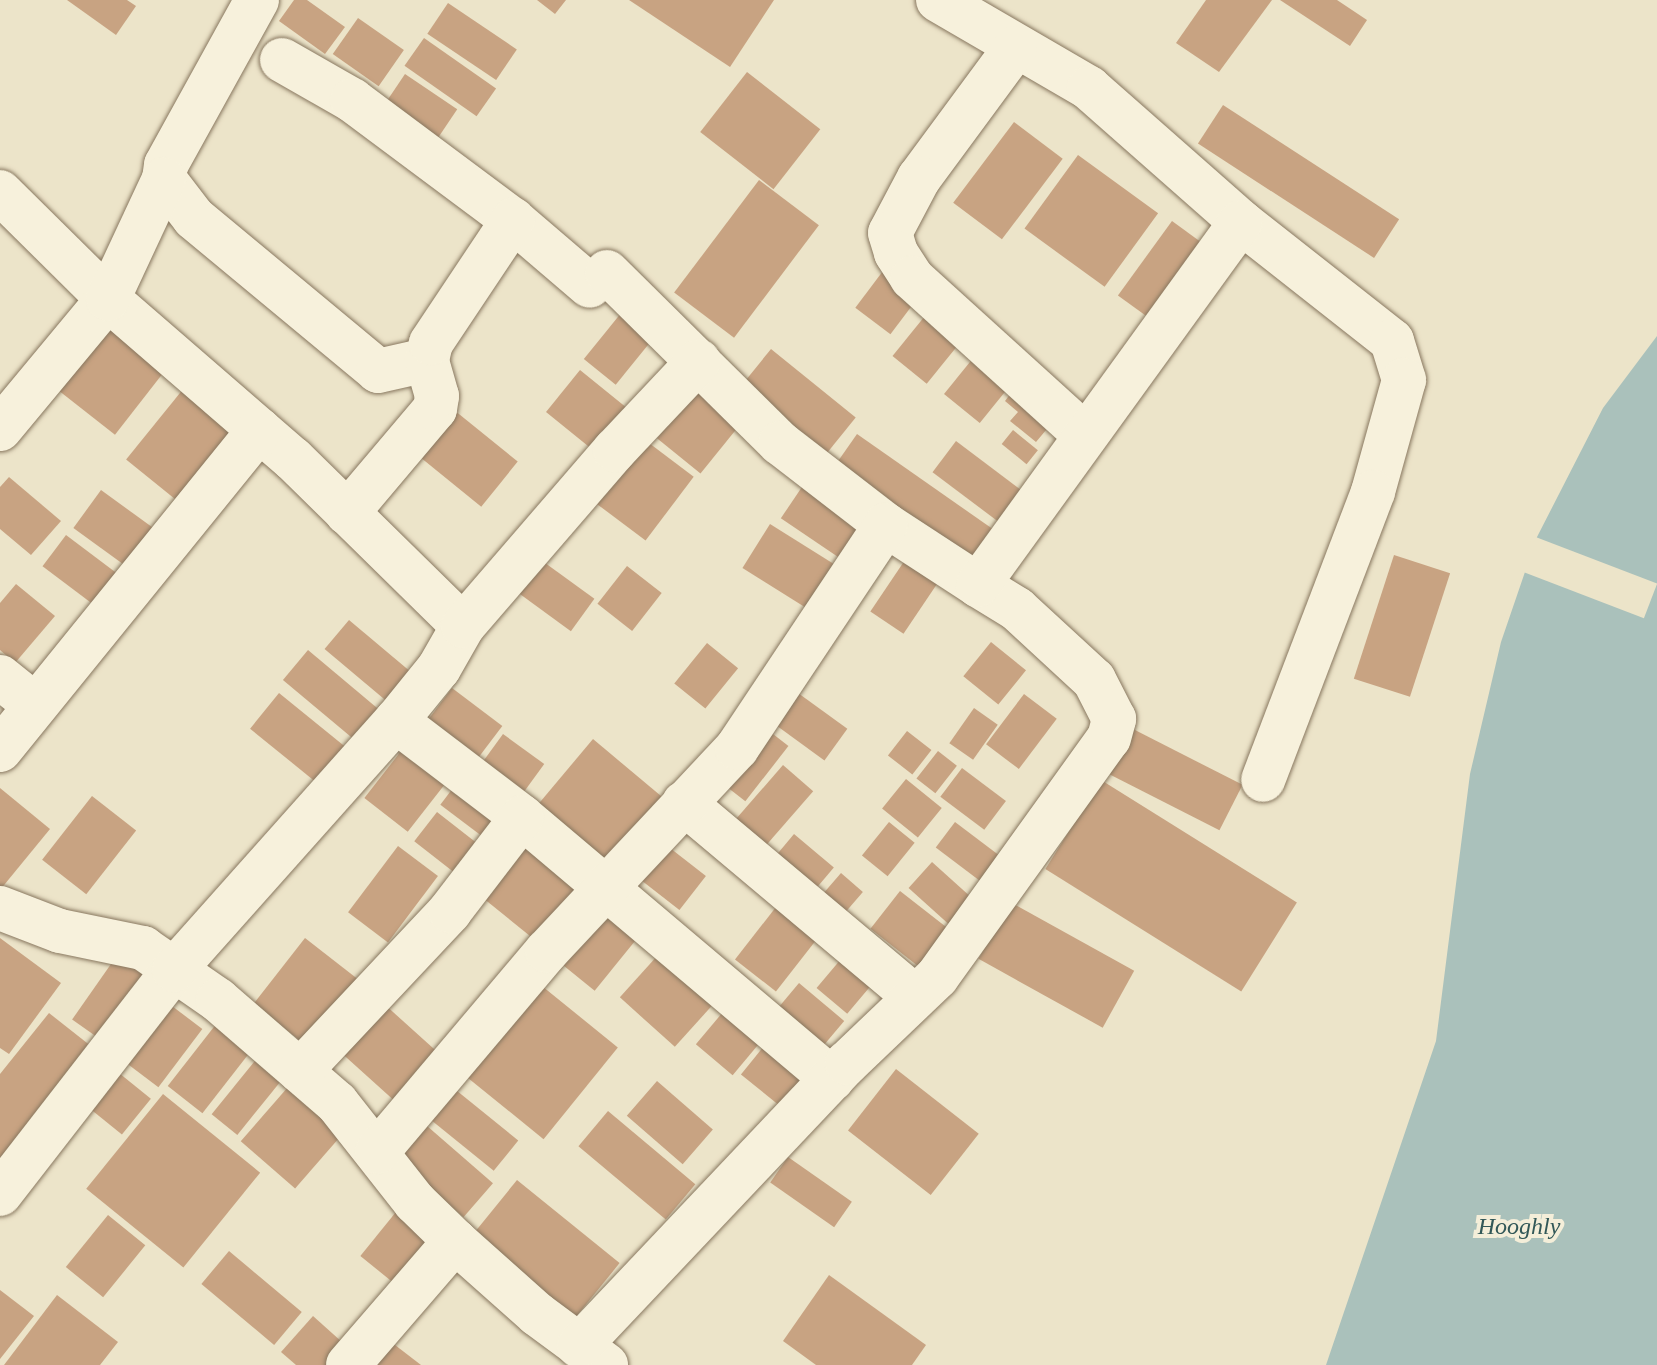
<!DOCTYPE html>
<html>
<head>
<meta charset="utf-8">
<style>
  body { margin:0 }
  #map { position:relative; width:1657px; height:1365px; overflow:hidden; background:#ece4c9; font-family:"Times New Roman",serif }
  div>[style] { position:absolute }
  .water>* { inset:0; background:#aac1bb }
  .pier>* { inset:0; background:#ece4c9; transform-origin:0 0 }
  .building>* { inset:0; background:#c8a382; transform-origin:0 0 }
  .roads { filter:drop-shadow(0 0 2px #88775f) drop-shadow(0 0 2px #88775f) }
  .minor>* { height:44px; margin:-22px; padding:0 22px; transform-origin:22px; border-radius:22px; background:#f7f1dc }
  span { translate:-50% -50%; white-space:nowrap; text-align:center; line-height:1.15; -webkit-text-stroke:8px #f4eed9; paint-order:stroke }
  .water-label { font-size:24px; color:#325858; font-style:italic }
</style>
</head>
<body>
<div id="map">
  <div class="water">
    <div style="clip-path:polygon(1657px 336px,1657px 1365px,1326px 1365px,1436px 1041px,1470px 774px,1501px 642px,1537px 537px,1603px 408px)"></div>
  </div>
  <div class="pier">
    <div style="left:1533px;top:536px;width:133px;height:37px;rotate:21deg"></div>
  </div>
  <div class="building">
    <div style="clip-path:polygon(67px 0,127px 0,136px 6px,116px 35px)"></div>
    <div style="clip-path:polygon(294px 0,307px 0,345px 27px,325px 54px,279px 21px)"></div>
    <div style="clip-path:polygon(537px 0,566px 0,555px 14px)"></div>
    <div style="clip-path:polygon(629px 0,774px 0,730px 67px)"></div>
    <div style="clip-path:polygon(1206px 0,1272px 0,1219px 72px,1176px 43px)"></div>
    <div style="clip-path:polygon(1280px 0,1337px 0,1367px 20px,1350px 46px)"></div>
    <div style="left:448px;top:3px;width:83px;height:37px;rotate:34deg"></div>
    <div style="left:358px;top:18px;width:56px;height:44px;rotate:35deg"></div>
    <div style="left:424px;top:38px;width:88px;height:34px;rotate:35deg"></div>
    <div style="left:747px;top:72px;width:93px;height:76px;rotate:38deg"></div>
    <div style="left:405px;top:74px;width:63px;height:43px;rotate:34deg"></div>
    <div style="left:1223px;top:105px;width:210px;height:46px;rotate:33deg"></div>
    <div style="left:1014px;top:122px;width:61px;height:101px;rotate:37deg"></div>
    <div style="left:1078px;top:155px;width:99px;height:91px;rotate:36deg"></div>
    <div style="left:759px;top:180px;width:75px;height:141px;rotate:37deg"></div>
    <div style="left:1172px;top:221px;width:53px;height:92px;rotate:36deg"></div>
    <div style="left:886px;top:267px;width:44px;height:51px;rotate:37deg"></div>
    <div style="left:626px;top:307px;width:41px;height:67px;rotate:39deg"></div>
    <div style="left:929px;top:311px;width:44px;height:58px;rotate:39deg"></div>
    <div style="left:104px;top:322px;width:78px;height:82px;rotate:38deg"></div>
    <div style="left:771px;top:349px;width:109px;height:53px;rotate:39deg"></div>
    <div style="left:978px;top:352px;width:46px;height:54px;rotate:39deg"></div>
    <div style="left:580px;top:370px;width:62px;height:54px;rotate:39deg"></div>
    <div style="clip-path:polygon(1017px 385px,1057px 417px,1036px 442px,1010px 421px,1018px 412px,1005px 401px)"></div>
    <div style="left:184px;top:388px;width:80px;height:92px;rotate:39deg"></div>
    <div style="left:696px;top:390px;width:56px;height:62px;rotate:39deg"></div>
    <div style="left:454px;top:410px;width:82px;height:58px;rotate:39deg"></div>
    <div style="left:1013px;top:430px;width:32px;height:18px;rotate:39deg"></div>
    <div style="left:857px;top:434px;width:167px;height:39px;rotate:35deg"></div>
    <div style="left:641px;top:437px;width:66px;height:80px;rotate:37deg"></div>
    <div style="left:956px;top:441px;width:92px;height:39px;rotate:37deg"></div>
    <div style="clip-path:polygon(9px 477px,61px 521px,31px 555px,0 529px,0 487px)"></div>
    <div style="left:806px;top:481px;width:82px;height:45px;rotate:34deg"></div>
    <div style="left:101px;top:490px;width:77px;height:47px;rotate:36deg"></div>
    <div style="left:770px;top:524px;width:88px;height:52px;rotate:32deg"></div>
    <div style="left:66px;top:535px;width:79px;height:39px;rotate:37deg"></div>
    <div style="left:1394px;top:555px;width:59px;height:130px;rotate:18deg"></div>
    <div style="left:541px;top:560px;width:66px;height:40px;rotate:36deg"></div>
    <div style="left:905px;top:560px;width:40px;height:62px;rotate:34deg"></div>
    <div style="left:627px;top:566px;width:44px;height:48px;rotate:38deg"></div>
    <div style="clip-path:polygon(16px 584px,55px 616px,15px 663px,0 650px,0 603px)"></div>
    <div style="left:349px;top:620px;width:87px;height:38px;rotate:40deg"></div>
    <div style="left:991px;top:642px;width:45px;height:44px;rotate:39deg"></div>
    <div style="left:707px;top:643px;width:40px;height:52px;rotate:39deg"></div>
    <div style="left:308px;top:650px;width:98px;height:39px;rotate:40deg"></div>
    <div style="left:452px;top:688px;width:63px;height:45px;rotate:37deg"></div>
    <div style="left:279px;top:693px;width:88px;height:46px;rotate:39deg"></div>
    <div style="left:798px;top:693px;width:61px;height:39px;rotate:36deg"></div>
    <div style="left:1024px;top:694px;width:41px;height:63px;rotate:37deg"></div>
    <div style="left:974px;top:708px;width:29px;height:43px;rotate:35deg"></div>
    <div style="left:764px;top:727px;width:31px;height:70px;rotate:38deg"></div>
    <div style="left:1133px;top:729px;width:123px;height:51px;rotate:27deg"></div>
    <div style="left:907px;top:731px;width:31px;height:31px;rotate:38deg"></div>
    <div style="left:503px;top:734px;width:51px;height:40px;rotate:36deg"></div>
    <div style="left:593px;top:739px;width:97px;height:95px;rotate:40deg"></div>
    <div style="left:405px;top:746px;width:55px;height:66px;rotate:38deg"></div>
    <div style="left:938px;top:751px;width:24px;height:35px;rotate:38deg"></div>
    <div style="left:783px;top:765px;width:40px;height:73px;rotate:41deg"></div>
    <div style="left:962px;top:768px;width:55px;height:36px;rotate:37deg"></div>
    <div style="left:462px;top:776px;width:61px;height:36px;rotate:37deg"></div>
    <div style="left:906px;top:779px;width:46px;height:38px;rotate:39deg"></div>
    <div style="left:1101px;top:780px;width:231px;height:105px;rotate:32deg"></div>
    <div style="clip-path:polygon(0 788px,50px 829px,0 890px)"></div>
    <div style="left:92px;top:796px;width:56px;height:81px;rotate:38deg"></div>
    <div style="left:437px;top:812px;width:63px;height:37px;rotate:38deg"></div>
    <div style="left:889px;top:822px;width:33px;height:43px;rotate:39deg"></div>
    <div style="left:955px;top:822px;width:58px;height:32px;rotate:37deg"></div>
    <div style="left:794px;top:834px;width:52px;height:26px;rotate:40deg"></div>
    <div style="left:519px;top:837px;width:78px;height:70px;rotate:39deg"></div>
    <div style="left:661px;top:841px;width:57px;height:43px;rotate:38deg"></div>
    <div style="left:398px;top:846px;width:50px;height:83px;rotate:37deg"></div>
    <div style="left:932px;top:862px;width:59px;height:35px;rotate:42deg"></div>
    <div style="left:841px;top:873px;width:29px;height:27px;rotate:41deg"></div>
    <div style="left:900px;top:891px;width:61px;height:48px;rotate:38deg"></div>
    <div style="left:783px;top:898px;width:52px;height:78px;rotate:38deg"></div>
    <div style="left:603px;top:901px;width:50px;height:75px;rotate:39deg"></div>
    <div style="left:1010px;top:902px;width:142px;height:65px;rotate:29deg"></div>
    <div style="clip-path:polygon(0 938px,61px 983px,9px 1054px,0 1048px)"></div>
    <div style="left:305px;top:938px;width:68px;height:84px;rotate:38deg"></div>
    <div style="left:118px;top:954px;width:49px;height:80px;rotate:35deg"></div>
    <div style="left:658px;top:955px;width:74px;height:57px;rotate:42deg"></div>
    <div style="left:841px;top:959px;width:40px;height:38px;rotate:40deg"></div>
    <div style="left:537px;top:982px;width:104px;height:118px;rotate:39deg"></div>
    <div style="left:799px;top:983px;width:59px;height:43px;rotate:40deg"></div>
    <div style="left:160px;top:997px;width:53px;height:73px;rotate:37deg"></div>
    <div style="left:383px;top:1003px;width:81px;height:65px;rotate:42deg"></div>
    <div style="left:728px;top:1006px;width:48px;height:50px;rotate:40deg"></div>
    <div style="clip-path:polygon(49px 1013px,101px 1054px,0 1181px,0 1074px)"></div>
    <div style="left:217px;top:1023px;width:44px;height:80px;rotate:38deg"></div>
    <div style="left:768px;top:1041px;width:65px;height:43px;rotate:39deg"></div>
    <div style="left:262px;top:1052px;width:33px;height:80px;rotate:39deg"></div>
    <div style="left:896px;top:1069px;width:105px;height:78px;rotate:38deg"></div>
    <div style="left:119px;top:1073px;width:41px;height:46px;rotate:39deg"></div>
    <div style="left:657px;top:1081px;width:74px;height:46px;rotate:41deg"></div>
    <div style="left:446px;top:1082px;width:93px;height:39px;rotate:39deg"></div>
    <div style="left:288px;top:1087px;width:72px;height:72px;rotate:41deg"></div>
    <div style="left:163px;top:1094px;width:125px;height:122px;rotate:39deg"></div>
    <div style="left:608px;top:1111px;width:114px;height:46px;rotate:40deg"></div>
    <div style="left:419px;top:1119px;width:98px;height:45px;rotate:41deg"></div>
    <div style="left:788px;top:1157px;width:78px;height:31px;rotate:35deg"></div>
    <div style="left:517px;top:1180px;width:132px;height:75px;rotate:39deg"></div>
    <div style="left:400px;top:1207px;width:54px;height:63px;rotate:39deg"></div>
    <div style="left:108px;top:1215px;width:48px;height:67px;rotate:39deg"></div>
    <div style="left:229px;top:1251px;width:95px;height:43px;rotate:40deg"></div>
    <div style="clip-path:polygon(829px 1275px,926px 1345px,912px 1365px,816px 1365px,783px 1341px)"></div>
    <div style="clip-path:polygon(0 1290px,34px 1316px,0 1359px)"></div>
    <div style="clip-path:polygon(57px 1295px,118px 1342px,100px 1365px,4px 1365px)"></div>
    <div style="clip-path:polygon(313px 1316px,352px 1351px,339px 1365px,296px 1365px,281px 1352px)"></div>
    <div style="clip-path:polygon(382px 1335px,421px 1365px,359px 1365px)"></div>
  </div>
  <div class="roads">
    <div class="minor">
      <div style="left:257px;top:0;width:188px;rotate:118.9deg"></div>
      <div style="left:166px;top:165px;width:14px;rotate:98deg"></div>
      <div style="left:164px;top:179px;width:49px;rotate:52.4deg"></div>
      <div style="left:194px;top:218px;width:239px;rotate:39.7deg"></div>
      <div style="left:378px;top:371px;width:50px;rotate:-12.7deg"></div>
      <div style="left:938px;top:0;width:175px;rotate:30.2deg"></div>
      <div style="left:1089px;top:88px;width:203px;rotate:41.4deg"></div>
      <div style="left:1241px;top:222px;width:192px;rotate:38.2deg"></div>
      <div style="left:1392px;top:341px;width:41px;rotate:72.9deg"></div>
      <div style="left:1404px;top:380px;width:116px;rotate:105.5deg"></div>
      <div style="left:1373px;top:492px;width:308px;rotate:110.9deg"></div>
      <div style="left:1015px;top:48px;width:162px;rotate:126.4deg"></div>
      <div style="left:919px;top:178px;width:62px;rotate:117.8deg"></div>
      <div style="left:890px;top:233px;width:21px;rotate:73deg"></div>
      <div style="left:896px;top:253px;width:30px;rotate:57deg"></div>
      <div style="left:912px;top:278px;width:231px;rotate:42.2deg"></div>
      <div style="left:282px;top:60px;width:81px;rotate:29.7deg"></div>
      <div style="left:352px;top:100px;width:201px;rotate:36.7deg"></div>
      <div style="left:513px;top:220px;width:101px;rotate:40.6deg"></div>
      <div style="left:0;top:192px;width:152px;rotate:44.7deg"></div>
      <div style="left:108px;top:299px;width:245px;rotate:40.9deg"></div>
      <div style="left:293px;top:459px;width:238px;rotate:44.5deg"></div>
      <div style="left:607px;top:272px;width:243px;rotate:44.7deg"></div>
      <div style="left:780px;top:443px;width:134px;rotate:37.7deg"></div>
      <div style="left:886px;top:525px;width:110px;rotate:33.1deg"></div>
      <div style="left:0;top:429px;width:169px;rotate:-50.3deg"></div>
      <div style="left:108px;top:299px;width:132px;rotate:-65deg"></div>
      <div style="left:347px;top:513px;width:136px;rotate:-49.8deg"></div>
      <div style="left:435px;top:409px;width:13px;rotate:-81deg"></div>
      <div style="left:437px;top:396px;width:37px;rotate:-106deg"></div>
      <div style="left:427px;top:360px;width:17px;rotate:-77deg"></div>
      <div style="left:431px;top:343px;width:148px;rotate:-56.3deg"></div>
      <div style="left:0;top:677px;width:45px;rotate:38.7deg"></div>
      <div style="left:396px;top:721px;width:158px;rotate:37.3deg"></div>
      <div style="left:522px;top:817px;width:406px;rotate:40.2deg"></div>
      <div style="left:0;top:750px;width:412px;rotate:-51deg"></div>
      <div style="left:684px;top:803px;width:300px;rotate:40deg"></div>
      <div style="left:0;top:908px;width:64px;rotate:21deg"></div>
      <div style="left:60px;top:931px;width:85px;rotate:11.6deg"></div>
      <div style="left:143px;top:948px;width:91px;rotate:34.7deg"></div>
      <div style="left:218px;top:1000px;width:157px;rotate:40.9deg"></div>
      <div style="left:337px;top:1103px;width:126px;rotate:51.8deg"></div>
      <div style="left:415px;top:1202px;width:56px;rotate:44.3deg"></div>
      <div style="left:455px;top:1241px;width:110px;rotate:41.7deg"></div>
      <div style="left:537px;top:1314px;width:86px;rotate:36.5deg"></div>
      <div style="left:300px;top:1071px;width:219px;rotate:-46.8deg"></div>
      <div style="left:450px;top:911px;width:118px;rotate:-52.5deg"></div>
      <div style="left:377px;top:1152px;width:263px;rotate:-49.8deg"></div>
      <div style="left:547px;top:951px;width:278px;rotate:-46.9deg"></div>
      <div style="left:737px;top:748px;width:268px;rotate:-56.3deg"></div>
      <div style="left:0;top:1194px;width:284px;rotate:-52.2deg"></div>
      <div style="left:174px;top:970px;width:334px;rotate:-48.3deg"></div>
      <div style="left:396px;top:721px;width:68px;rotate:-50.9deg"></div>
      <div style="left:439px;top:668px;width:48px;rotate:-60.3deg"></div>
      <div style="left:463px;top:626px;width:233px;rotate:-49.2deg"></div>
      <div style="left:615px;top:450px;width:122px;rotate:-46.7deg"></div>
      <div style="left:579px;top:1346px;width:390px;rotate:-46.6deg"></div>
      <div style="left:847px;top:1063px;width:124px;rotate:-43.7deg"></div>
      <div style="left:937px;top:977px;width:294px;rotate:-54.3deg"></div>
      <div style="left:1109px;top:738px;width:20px;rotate:-75deg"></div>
      <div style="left:1114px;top:719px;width:44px;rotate:-117.1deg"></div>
      <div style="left:1094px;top:680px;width:105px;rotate:-137.3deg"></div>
      <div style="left:1017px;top:609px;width:46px;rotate:-148.4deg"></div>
      <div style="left:978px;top:585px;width:448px;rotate:-54.1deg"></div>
      <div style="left:348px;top:1365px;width:164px;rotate:-49.2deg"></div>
    </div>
  </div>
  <div class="water-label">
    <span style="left:1519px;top:1227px">Hooghly</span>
  </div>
</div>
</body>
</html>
